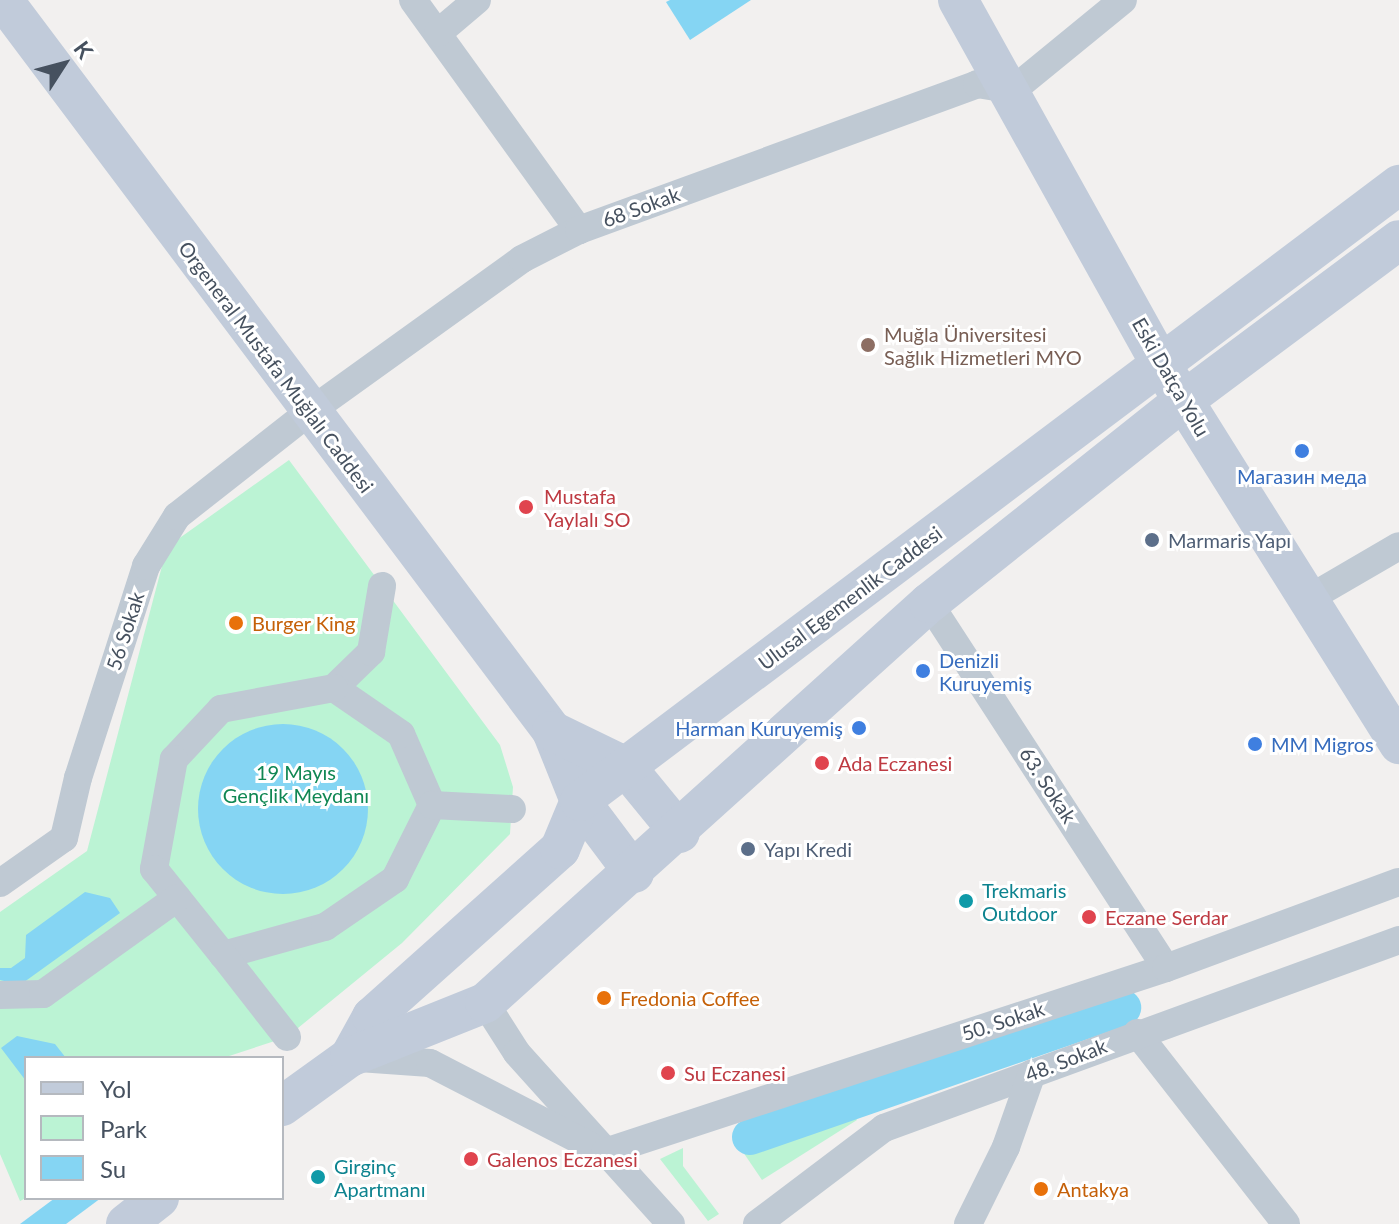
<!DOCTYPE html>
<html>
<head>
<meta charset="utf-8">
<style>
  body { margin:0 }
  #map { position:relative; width:1399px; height:1224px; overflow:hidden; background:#f2f0ef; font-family:Lato,sans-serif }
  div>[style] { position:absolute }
  .green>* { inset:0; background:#bbf3d4 }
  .water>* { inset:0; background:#85d5f3 }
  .round { border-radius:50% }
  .canal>* { height:36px; margin:-18px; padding:0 18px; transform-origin:18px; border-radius:18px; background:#85d5f3 }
  .street>* { height:28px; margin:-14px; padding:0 14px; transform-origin:14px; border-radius:14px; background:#bfc9d3 }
  .secondary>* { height:40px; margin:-20px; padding:0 20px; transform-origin:20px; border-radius:20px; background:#c1cbda }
  .dots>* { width:22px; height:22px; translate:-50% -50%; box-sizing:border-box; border:4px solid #fff; border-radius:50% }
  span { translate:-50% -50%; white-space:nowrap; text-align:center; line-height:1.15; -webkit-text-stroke:6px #fff; paint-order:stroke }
  .street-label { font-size:20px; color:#46515f }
  .education-label { font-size:20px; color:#785e54 }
  .left { translate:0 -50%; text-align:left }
  .shop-label { font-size:20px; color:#366cbe }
  .right { translate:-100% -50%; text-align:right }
  .health-label { font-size:20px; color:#be3a42 }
  .service-label { font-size:20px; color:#4e5e75 }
  .food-label { font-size:20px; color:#c56008 }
  .park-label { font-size:20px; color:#108753 }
  .culture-label { font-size:20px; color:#0d838f }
  .legend { position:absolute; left:24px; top:1056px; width:260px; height:144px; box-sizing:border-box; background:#fff; border:2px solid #b5b9bf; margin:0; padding:10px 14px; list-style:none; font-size:24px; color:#46515f }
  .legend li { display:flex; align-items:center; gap:16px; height:40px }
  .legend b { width:40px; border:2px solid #b5b9bf }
  .north { position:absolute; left:24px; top:24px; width:80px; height:80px; -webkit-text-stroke:6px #fff; paint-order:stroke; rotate:54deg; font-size:22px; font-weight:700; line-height:32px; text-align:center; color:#46515f }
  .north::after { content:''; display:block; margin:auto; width:28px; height:36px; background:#46515f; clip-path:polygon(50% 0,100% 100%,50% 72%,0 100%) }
</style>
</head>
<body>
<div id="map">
  <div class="green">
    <div style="clip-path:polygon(289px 460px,500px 745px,513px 787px,510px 834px,402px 943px,287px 1037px,223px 1058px,26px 1058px,26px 1198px,20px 1201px,0 1154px,0 912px,87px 851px,167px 547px)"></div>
    <div style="clip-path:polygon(850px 1109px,857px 1120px,762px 1180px,743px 1152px)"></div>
    <div style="clip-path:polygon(683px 1148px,683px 1166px,719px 1214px,708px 1221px,660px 1159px)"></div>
  </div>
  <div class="water">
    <div style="clip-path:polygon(670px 0,751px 0,690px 40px,666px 2px)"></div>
    <div class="round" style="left:198px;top:724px;width:170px;height:170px"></div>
    <div style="clip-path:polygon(85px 892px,110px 898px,120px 913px,20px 985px,0 980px,0 968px,11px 968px,25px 958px,26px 935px)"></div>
    <div style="clip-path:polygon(17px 1036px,55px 1044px,66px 1058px,26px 1058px,26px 1081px,1px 1048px)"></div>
    <div style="clip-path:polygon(55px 1198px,101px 1198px,66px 1224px,20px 1224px)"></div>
  </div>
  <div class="canal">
    <div style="left:750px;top:1137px;width:395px;rotate:-19.1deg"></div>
  </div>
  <div class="street">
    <div style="left:413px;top:0;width:284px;rotate:54.2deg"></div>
    <div style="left:438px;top:33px;width:51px;rotate:-40.2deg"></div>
    <div style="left:1308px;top:599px;width:105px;rotate:-30.2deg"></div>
    <div style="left:929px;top:603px;width:435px;rotate:57deg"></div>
    <div style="left:334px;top:688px;width:52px;rotate:-44.2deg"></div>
    <div style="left:371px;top:652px;width:67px;rotate:-80.5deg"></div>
    <div style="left:432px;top:805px;width:77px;rotate:-113.6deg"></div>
    <div style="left:401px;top:734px;width:81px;rotate:-145.5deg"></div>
    <div style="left:334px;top:688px;width:115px;rotate:169.5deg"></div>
    <div style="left:221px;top:709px;width:69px;rotate:133.2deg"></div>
    <div style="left:174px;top:759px;width:112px;rotate:100.3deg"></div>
    <div style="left:154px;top:869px;width:110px;rotate:51.3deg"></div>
    <div style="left:223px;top:955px;width:106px;rotate:-15.4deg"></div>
    <div style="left:325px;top:927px;width:85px;rotate:-34.4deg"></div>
    <div style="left:395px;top:879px;width:83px;rotate:-63.4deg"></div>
    <div style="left:432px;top:805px;width:80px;rotate:2.9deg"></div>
    <div style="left:0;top:883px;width:78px;rotate:-35.1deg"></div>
    <div style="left:64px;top:838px;width:62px;rotate:-76.9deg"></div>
    <div style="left:78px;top:778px;width:223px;rotate:-72.2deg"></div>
    <div style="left:146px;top:566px;width:59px;rotate:-58.2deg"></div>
    <div style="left:177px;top:516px;width:167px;rotate:-38.2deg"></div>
    <div style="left:308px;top:413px;width:264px;rotate:-35.7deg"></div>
    <div style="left:522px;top:259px;width:64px;rotate:-27deg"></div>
    <div style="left:579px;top:230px;width:424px;rotate:-20.1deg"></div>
    <div style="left:977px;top:84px;width:36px;rotate:9deg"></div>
    <div style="left:1013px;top:90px;width:142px;rotate:-39.3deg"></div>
    <div style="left:223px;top:955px;width:104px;rotate:52deg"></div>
    <div style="left:0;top:995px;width:43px;rotate:-1.3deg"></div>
    <div style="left:43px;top:994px;width:165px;rotate:-35.6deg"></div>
    <div style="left:485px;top:1003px;width:59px;rotate:57.4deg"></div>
    <div style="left:517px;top:1053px;width:230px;rotate:48deg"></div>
    <div style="left:1137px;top:1033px;width:242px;rotate:52deg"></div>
    <div style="left:359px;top:1058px;width:71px;rotate:4deg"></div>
    <div style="left:430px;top:1063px;width:179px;rotate:27.3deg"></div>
    <div style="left:605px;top:1152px;width:590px;rotate:-18.16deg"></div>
    <div style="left:1166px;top:968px;width:248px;rotate:-20.3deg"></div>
    <div style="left:757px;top:1224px;width:159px;rotate:-37.1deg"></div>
    <div style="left:884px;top:1128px;width:548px;rotate:-20.05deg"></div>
    <div style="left:968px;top:1224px;width:86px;rotate:-63.7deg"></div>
    <div style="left:1006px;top:1147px;width:78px;rotate:-70.6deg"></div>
  </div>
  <div class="secondary">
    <div style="left:3px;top:0;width:914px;rotate:53.09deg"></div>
    <div style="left:552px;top:731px;width:75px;rotate:68.2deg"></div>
    <div style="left:580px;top:801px;width:90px;rotate:53.1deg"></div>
    <div style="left:958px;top:0;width:415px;rotate:60.9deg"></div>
    <div style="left:1160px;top:363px;width:450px;rotate:57.9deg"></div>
    <div style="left:552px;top:731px;width:82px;rotate:25.9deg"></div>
    <div style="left:626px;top:767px;width:85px;rotate:50.7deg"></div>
    <div style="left:350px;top:1057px;width:46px;rotate:-61.2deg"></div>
    <div style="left:372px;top:1017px;width:252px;rotate:-41.8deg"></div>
    <div style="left:560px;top:849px;width:52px;rotate:-67.4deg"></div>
    <div style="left:580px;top:801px;width:1025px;rotate:-36.95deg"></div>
    <div style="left:282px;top:1106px;width:84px;rotate:-35.8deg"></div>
    <div style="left:350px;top:1057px;width:145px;rotate:-21.8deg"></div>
    <div style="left:485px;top:1003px;width:598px;rotate:-42.02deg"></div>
    <div style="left:929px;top:603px;width:325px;rotate:-38.5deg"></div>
    <div style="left:1183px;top:401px;width:269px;rotate:-36.7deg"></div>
    <div style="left:126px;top:1224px;width:42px;rotate:-38.2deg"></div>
  </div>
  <div class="dots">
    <div style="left:868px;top:345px;background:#8d6e63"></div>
    <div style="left:1302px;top:451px;background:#3f7fe0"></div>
    <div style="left:526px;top:507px;background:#e0444e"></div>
    <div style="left:1152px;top:540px;background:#5c6f8a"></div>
    <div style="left:236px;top:623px;background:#e8710a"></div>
    <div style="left:923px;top:671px;background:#3f7fe0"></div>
    <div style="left:859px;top:728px;background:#3f7fe0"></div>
    <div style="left:1255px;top:744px;background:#3f7fe0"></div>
    <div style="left:822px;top:763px;background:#e0444e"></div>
    <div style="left:748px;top:849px;background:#5c6f8a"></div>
    <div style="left:966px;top:901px;background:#0f9aa8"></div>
    <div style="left:1089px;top:917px;background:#e0444e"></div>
    <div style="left:604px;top:998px;background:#e8710a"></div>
    <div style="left:668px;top:1073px;background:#e0444e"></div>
    <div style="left:471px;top:1159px;background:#e0444e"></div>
    <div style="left:318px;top:1177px;background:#0f9aa8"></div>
    <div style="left:1041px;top:1189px;background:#e8710a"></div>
  </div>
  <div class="street-label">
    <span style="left:641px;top:207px;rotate:-20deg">68 Sokak</span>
    <span style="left:276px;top:367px;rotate:53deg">Orgeneral Mustafa Muğlalı Caddesi</span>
    <span style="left:1171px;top:377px;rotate:60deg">Eski Datça Yolu</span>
    <span style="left:850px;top:598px;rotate:-37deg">Ulusal Egemenlik Caddesi</span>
    <span style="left:125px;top:631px;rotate:-72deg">56 Sokak</span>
    <span style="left:1048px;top:785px;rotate:57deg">63. Sokak</span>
    <span style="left:1003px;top:1021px;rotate:-18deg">50. Sokak</span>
    <span style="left:1066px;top:1060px;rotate:-21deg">48. Sokak</span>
  </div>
  <div class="education-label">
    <span class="left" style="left:884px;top:346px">Muğla Üniversitesi<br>Sağlık Hizmetleri MYO</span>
  </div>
  <div class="shop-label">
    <span style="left:1302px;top:476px">Магазин меда</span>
    <span class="left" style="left:939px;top:672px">Denizli<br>Kuruyemiş</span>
    <span class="right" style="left:843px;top:728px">Harman Kuruyemiş</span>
    <span class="left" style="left:1271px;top:744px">MM Migros</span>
  </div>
  <div class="health-label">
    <span class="left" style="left:544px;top:508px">Mustafa<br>Yaylalı SO</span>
    <span class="left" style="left:838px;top:763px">Ada Eczanesi</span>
    <span class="left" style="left:1105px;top:917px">Eczane Serdar</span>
    <span class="left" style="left:684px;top:1073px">Su Eczanesi</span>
    <span class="left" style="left:487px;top:1159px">Galenos Eczanesi</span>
  </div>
  <div class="service-label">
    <span class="left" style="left:1168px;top:540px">Marmaris Yapı</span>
    <span class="left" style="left:764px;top:849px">Yapı Kredi</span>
  </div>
  <div class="food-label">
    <span class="left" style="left:252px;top:623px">Burger King</span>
    <span class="left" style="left:620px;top:998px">Fredonia Coffee</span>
    <span class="left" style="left:1057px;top:1189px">Antakya</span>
  </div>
  <div class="park-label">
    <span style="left:296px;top:784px">19 Mayıs<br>Gençlik Meydanı</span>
  </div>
  <div class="culture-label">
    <span class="left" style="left:982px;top:902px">Trekmaris<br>Outdoor</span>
    <span class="left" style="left:334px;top:1178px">Girginç<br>Apartmanı</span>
  </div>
  <ul class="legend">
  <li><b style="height:10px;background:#c1cbda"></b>Yol</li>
  <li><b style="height:22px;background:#bbf3d4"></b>Park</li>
  <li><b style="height:22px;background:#85d5f3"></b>Su</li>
  </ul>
  <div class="north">K</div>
</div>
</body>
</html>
